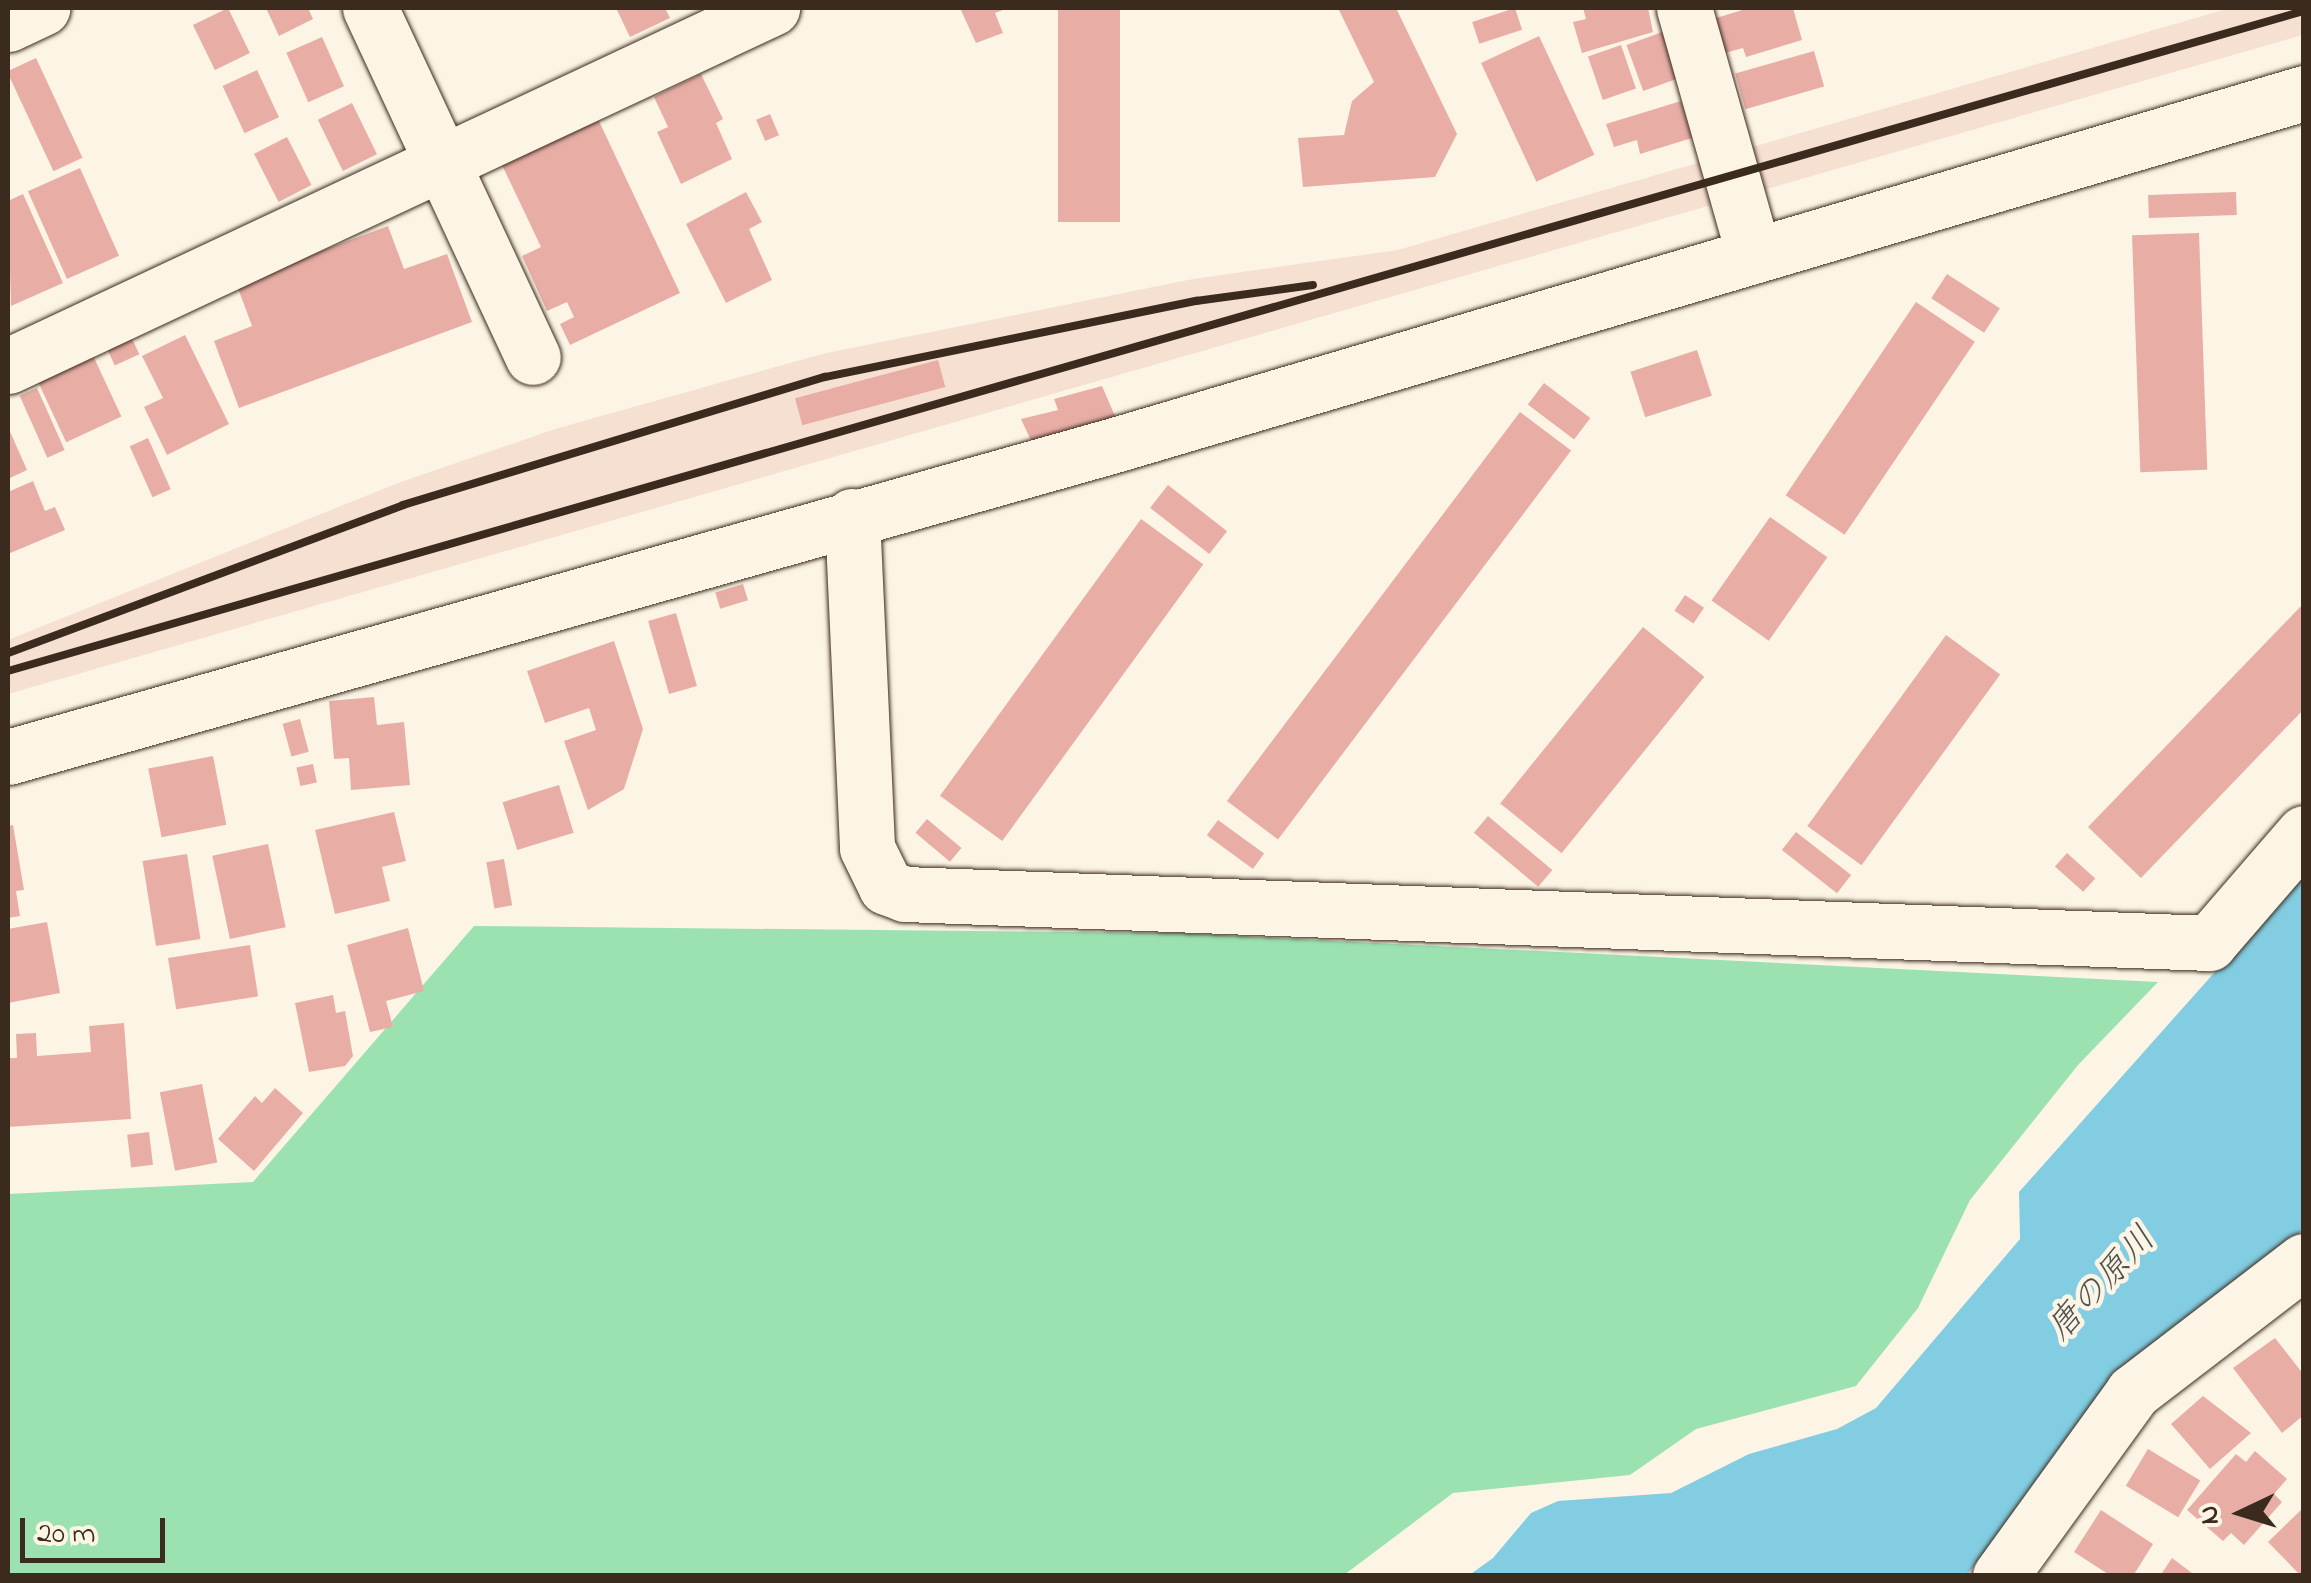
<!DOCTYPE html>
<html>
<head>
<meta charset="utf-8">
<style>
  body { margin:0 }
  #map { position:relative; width:2311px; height:1583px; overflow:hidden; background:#fcf5e5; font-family:"Indie Flower","Klee One",sans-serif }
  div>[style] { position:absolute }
  .built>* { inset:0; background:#f6e0d2 }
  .green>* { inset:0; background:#9be2b0 }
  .water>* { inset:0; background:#82cde2 }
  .building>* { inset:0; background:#e8aea6; transform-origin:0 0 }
  .roads { filter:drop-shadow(0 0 2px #3b2a1e) drop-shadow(0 0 2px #3b2a1e) }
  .minor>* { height:55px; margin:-27.5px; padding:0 27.5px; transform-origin:27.5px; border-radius:27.5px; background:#fcf5e5 }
  .rail>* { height:8px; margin:-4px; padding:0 4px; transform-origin:4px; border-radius:4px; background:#3b2a1e }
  span { translate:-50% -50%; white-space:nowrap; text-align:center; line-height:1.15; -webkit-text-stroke:9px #fcf5e5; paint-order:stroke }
  .water-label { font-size:35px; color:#4d534f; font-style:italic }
  .frame { position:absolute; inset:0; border:10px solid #3b2a1e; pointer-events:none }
  .north { position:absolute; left:2191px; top:1463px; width:100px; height:100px; -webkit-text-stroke:8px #fcf5e5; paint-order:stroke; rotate:266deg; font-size:28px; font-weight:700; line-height:40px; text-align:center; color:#3b2a1e }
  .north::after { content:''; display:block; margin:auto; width:35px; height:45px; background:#3b2a1e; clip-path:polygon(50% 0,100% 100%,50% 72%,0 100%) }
  .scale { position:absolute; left:20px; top:1518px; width:145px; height:45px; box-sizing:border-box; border:5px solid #3b2a1e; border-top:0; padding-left:12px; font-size:30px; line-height:35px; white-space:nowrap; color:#3b2a1e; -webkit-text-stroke:8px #fcf5e5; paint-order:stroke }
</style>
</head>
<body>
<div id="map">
  <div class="built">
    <div style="clip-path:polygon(2230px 8px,2303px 8px,2303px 35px,8px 694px,8px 640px,398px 483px,555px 429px,822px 354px,1193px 279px,1398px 250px)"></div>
  </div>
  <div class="green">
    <div style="clip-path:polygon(474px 926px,1177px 933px,2158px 982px,2078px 1065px,1970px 1200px,1918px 1308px,1856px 1386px,1696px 1429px,1630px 1475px,1453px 1493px,1344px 1575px,8px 1576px,8px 1194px,253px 1182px)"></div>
  </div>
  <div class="water">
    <div style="clip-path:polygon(2303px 873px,2303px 1230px,2117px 1380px,1967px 1575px,1468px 1576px,1493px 1558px,1531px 1513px,1558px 1501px,1671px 1493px,1749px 1454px,1837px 1429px,1876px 1408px,2020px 1239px,2019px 1192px)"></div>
  </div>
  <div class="building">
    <div style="left:228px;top:8px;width:50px;height:39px;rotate:64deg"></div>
    <div style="clip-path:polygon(266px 8px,308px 8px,313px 19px,279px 36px)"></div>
    <div style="clip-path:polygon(616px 8px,665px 8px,670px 18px,630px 37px)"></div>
    <div style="clip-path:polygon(960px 8px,1008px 8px,995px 13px,1003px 33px,976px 43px)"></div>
    <div style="left:1058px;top:8px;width:62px;height:214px"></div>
    <div style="clip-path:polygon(1338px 8px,1396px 8px,1457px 134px,1435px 177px,1303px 187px,1298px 138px,1344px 135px,1352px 101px,1374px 82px)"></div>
    <div style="left:1515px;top:8px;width:23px;height:45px;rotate:72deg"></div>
    <div style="clip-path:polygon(1583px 8px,1648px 8px,1653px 32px,1582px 53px,1573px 22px,1586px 19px)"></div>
    <div style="clip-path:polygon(1749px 8px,1793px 8px,1802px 40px,1746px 57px,1743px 48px,1725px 53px,1713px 19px)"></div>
    <div style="left:1665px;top:31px;width:49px;height:41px;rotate:70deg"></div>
    <div style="left:1539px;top:36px;width:131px;height:64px;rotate:65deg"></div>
    <div style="left:322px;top:37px;width:54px;height:39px;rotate:66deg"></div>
    <div style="left:1621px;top:45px;width:46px;height:35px;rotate:71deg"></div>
    <div style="left:1814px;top:51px;width:37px;height:82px;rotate:74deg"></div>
    <div style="left:36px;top:58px;width:110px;height:32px;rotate:65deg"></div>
    <div style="left:257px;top:70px;width:52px;height:38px;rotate:65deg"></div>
    <div style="clip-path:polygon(701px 74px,723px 119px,716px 123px,732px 159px,681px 184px,657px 132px,668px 127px,654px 97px)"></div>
    <div style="clip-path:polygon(1681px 101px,1692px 138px,1640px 154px,1637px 140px,1614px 147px,1606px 124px)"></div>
    <div style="left:352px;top:103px;width:57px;height:38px;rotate:64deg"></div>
    <div style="left:770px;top:114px;width:23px;height:15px;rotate:67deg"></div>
    <div style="clip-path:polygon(598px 119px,680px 293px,570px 345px,560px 324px,574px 317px,567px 302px,547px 311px,522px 256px,541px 247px,502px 165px)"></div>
    <div style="left:287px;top:137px;width:54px;height:37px;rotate:63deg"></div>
    <div style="left:80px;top:168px;width:96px;height:57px;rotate:66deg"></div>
    <div style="clip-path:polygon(746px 192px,762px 222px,749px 229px,772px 280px,726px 303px,686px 224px)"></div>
    <div style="left:2236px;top:192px;width:23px;height:88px;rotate:88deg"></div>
    <div style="clip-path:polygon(23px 194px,63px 283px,11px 306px,8px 201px)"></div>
    <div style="clip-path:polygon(388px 226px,404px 269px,447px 254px,472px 322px,239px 408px,214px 341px,252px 326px,236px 283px)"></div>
    <div style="left:2199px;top:233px;width:237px;height:67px;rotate:88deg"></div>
    <div style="left:1947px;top:274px;width:63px;height:29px;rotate:33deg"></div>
    <div style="left:1916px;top:302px;width:71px;height:233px;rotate:34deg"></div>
    <div style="left:122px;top:317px;width:41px;height:27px;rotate:65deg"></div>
    <div style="left:83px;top:334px;width:91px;height:61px;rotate:65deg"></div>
    <div style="clip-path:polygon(185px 335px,229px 424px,167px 455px,144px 407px,163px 398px,142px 356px)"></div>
    <div style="left:1697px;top:350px;width:48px;height:70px;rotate:72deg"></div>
    <div style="left:938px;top:360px;width:28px;height:148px;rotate:75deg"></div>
    <div style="left:1544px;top:383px;width:58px;height:27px;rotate:37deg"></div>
    <div style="clip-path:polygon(1102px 386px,1118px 423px,1034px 447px,1021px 419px,1058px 410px,1054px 399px)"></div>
    <div style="left:37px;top:388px;width:68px;height:19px;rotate:66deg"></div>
    <div style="left:1520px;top:412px;width:64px;height:487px;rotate:37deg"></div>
    <div style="clip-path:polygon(8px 427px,27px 470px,8px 479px)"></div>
    <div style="left:148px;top:438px;width:56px;height:20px;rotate:66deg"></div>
    <div style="clip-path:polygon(33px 481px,45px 511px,55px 507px,65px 530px,8px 554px,8px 492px)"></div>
    <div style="left:1168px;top:485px;width:75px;height:29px;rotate:38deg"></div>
    <div style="left:1770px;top:517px;width:70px;height:102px;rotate:35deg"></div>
    <div style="left:1141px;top:519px;width:77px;height:342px;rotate:36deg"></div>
    <div style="left:743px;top:584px;width:17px;height:29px;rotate:73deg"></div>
    <div style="left:1685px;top:595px;width:23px;height:19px;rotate:34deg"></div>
    <div style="clip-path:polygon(2304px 603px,2304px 709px,2141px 878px,2088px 827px)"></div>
    <div style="left:676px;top:613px;width:76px;height:29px;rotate:74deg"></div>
    <div style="left:1643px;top:627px;width:79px;height:227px;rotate:39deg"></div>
    <div style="left:1946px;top:635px;width:67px;height:236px;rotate:36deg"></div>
    <div style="clip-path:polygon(614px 641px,643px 729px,624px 789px,588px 810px,564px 741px,596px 730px,589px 708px,545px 723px,527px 671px)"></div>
    <div style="clip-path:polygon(374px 697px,377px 725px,404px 722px,410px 785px,351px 790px,349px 758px,334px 759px,329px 701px)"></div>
    <div style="left:300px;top:719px;width:34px;height:18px;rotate:75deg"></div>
    <div style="left:213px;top:756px;width:70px;height:66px;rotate:79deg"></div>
    <div style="left:313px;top:764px;width:19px;height:17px;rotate:78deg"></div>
    <div style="left:559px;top:785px;width:50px;height:59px;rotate:73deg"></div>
    <div style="clip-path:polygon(394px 812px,406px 861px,382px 867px,390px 901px,335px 914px,315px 830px)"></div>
    <div style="left:1488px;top:816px;width:84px;height:22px;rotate:40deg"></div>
    <div style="left:927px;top:819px;width:45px;height:18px;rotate:40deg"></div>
    <div style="left:1218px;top:820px;width:57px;height:19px;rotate:36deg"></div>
    <div style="clip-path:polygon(13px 825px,24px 890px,16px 891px,20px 916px,8px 918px,8px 826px)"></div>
    <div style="left:1796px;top:832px;width:70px;height:23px;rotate:38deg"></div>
    <div style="left:268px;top:844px;width:85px;height:57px;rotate:78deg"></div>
    <div style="left:2067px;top:853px;width:38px;height:18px;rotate:42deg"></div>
    <div style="left:187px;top:854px;width:86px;height:45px;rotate:81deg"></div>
    <div style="left:504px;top:859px;width:47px;height:18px;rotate:80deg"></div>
    <div style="clip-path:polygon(47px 922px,60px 993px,8px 1003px,8px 929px)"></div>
    <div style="clip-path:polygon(408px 928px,424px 991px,386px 1001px,393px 1027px,370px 1032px,347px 945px)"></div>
    <div style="left:250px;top:945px;width:52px;height:83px;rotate:81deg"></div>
    <div style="clip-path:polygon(333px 995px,336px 1013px,345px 1011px,353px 1056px,345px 1066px,309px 1072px,295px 1003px)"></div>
    <div style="clip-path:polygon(124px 1023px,131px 1119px,8px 1127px,8px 1058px,17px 1058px,16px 1034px,36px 1033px,37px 1056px,91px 1052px,89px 1026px)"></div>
    <div style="left:202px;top:1084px;width:80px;height:43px;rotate:79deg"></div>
    <div style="clip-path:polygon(275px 1088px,303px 1113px,254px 1171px,218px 1139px,255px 1096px,262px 1103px)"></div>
    <div style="left:149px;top:1132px;width:33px;height:22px;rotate:83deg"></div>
    <div style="clip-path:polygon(2275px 1338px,2304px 1375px,2304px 1415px,2282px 1433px,2233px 1368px)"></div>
    <div style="clip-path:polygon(2203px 1396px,2251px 1433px,2210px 1469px,2171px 1424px)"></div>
    <div style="left:2148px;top:1449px;width:61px;height:43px;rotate:31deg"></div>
    <div style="clip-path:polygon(2255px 1451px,2287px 1479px,2274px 1494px,2282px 1502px,2244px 1545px,2231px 1533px,2223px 1541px,2187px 1510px,2236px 1454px,2246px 1462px)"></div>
    <div style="clip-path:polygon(2304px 1507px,2304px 1576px,2301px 1576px,2268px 1542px)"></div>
    <div style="clip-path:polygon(2101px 1510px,2153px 1544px,2133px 1576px,2111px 1576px,2074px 1552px)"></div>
    <div style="clip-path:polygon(2172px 1558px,2196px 1576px,2160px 1576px)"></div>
  </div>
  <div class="roads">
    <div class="minor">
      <div style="left:370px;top:8px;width:385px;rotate:65deg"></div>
      <div style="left:1684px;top:8px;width:254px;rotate:74.2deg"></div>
      <div style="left:8px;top:24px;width:38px;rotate:-25deg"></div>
      <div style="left:8px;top:366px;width:844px;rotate:-25.11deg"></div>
      <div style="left:852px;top:516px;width:332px;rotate:87.4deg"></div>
      <div style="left:867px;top:848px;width:43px;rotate:64deg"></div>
      <div style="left:886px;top:887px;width:20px;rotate:20deg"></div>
      <div style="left:905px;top:894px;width:1305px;rotate:2.15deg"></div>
      <div style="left:2209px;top:943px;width:145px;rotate:-49.2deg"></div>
      <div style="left:8px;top:757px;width:1156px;rotate:-15.75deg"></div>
      <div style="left:1121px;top:443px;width:1234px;rotate:-16.48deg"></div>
      <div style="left:2000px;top:1576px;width:227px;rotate:-54.1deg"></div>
      <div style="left:2133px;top:1392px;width:215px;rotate:-37.5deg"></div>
    </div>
  </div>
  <div class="rail">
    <div style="left:8px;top:653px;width:422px;rotate:-20.5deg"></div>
    <div style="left:403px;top:505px;width:441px;rotate:-16.9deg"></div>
    <div style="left:825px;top:377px;width:379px;rotate:-11.6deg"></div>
    <div style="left:1196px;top:301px;width:118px;rotate:-7.8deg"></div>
    <div style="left:8px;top:671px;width:2389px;rotate:-16.04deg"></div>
  </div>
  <div class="water-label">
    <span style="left:2103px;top:1285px;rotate:-47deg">唐の原川</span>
  </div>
  <div class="frame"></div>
  <div class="north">N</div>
  <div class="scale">20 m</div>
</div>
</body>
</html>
